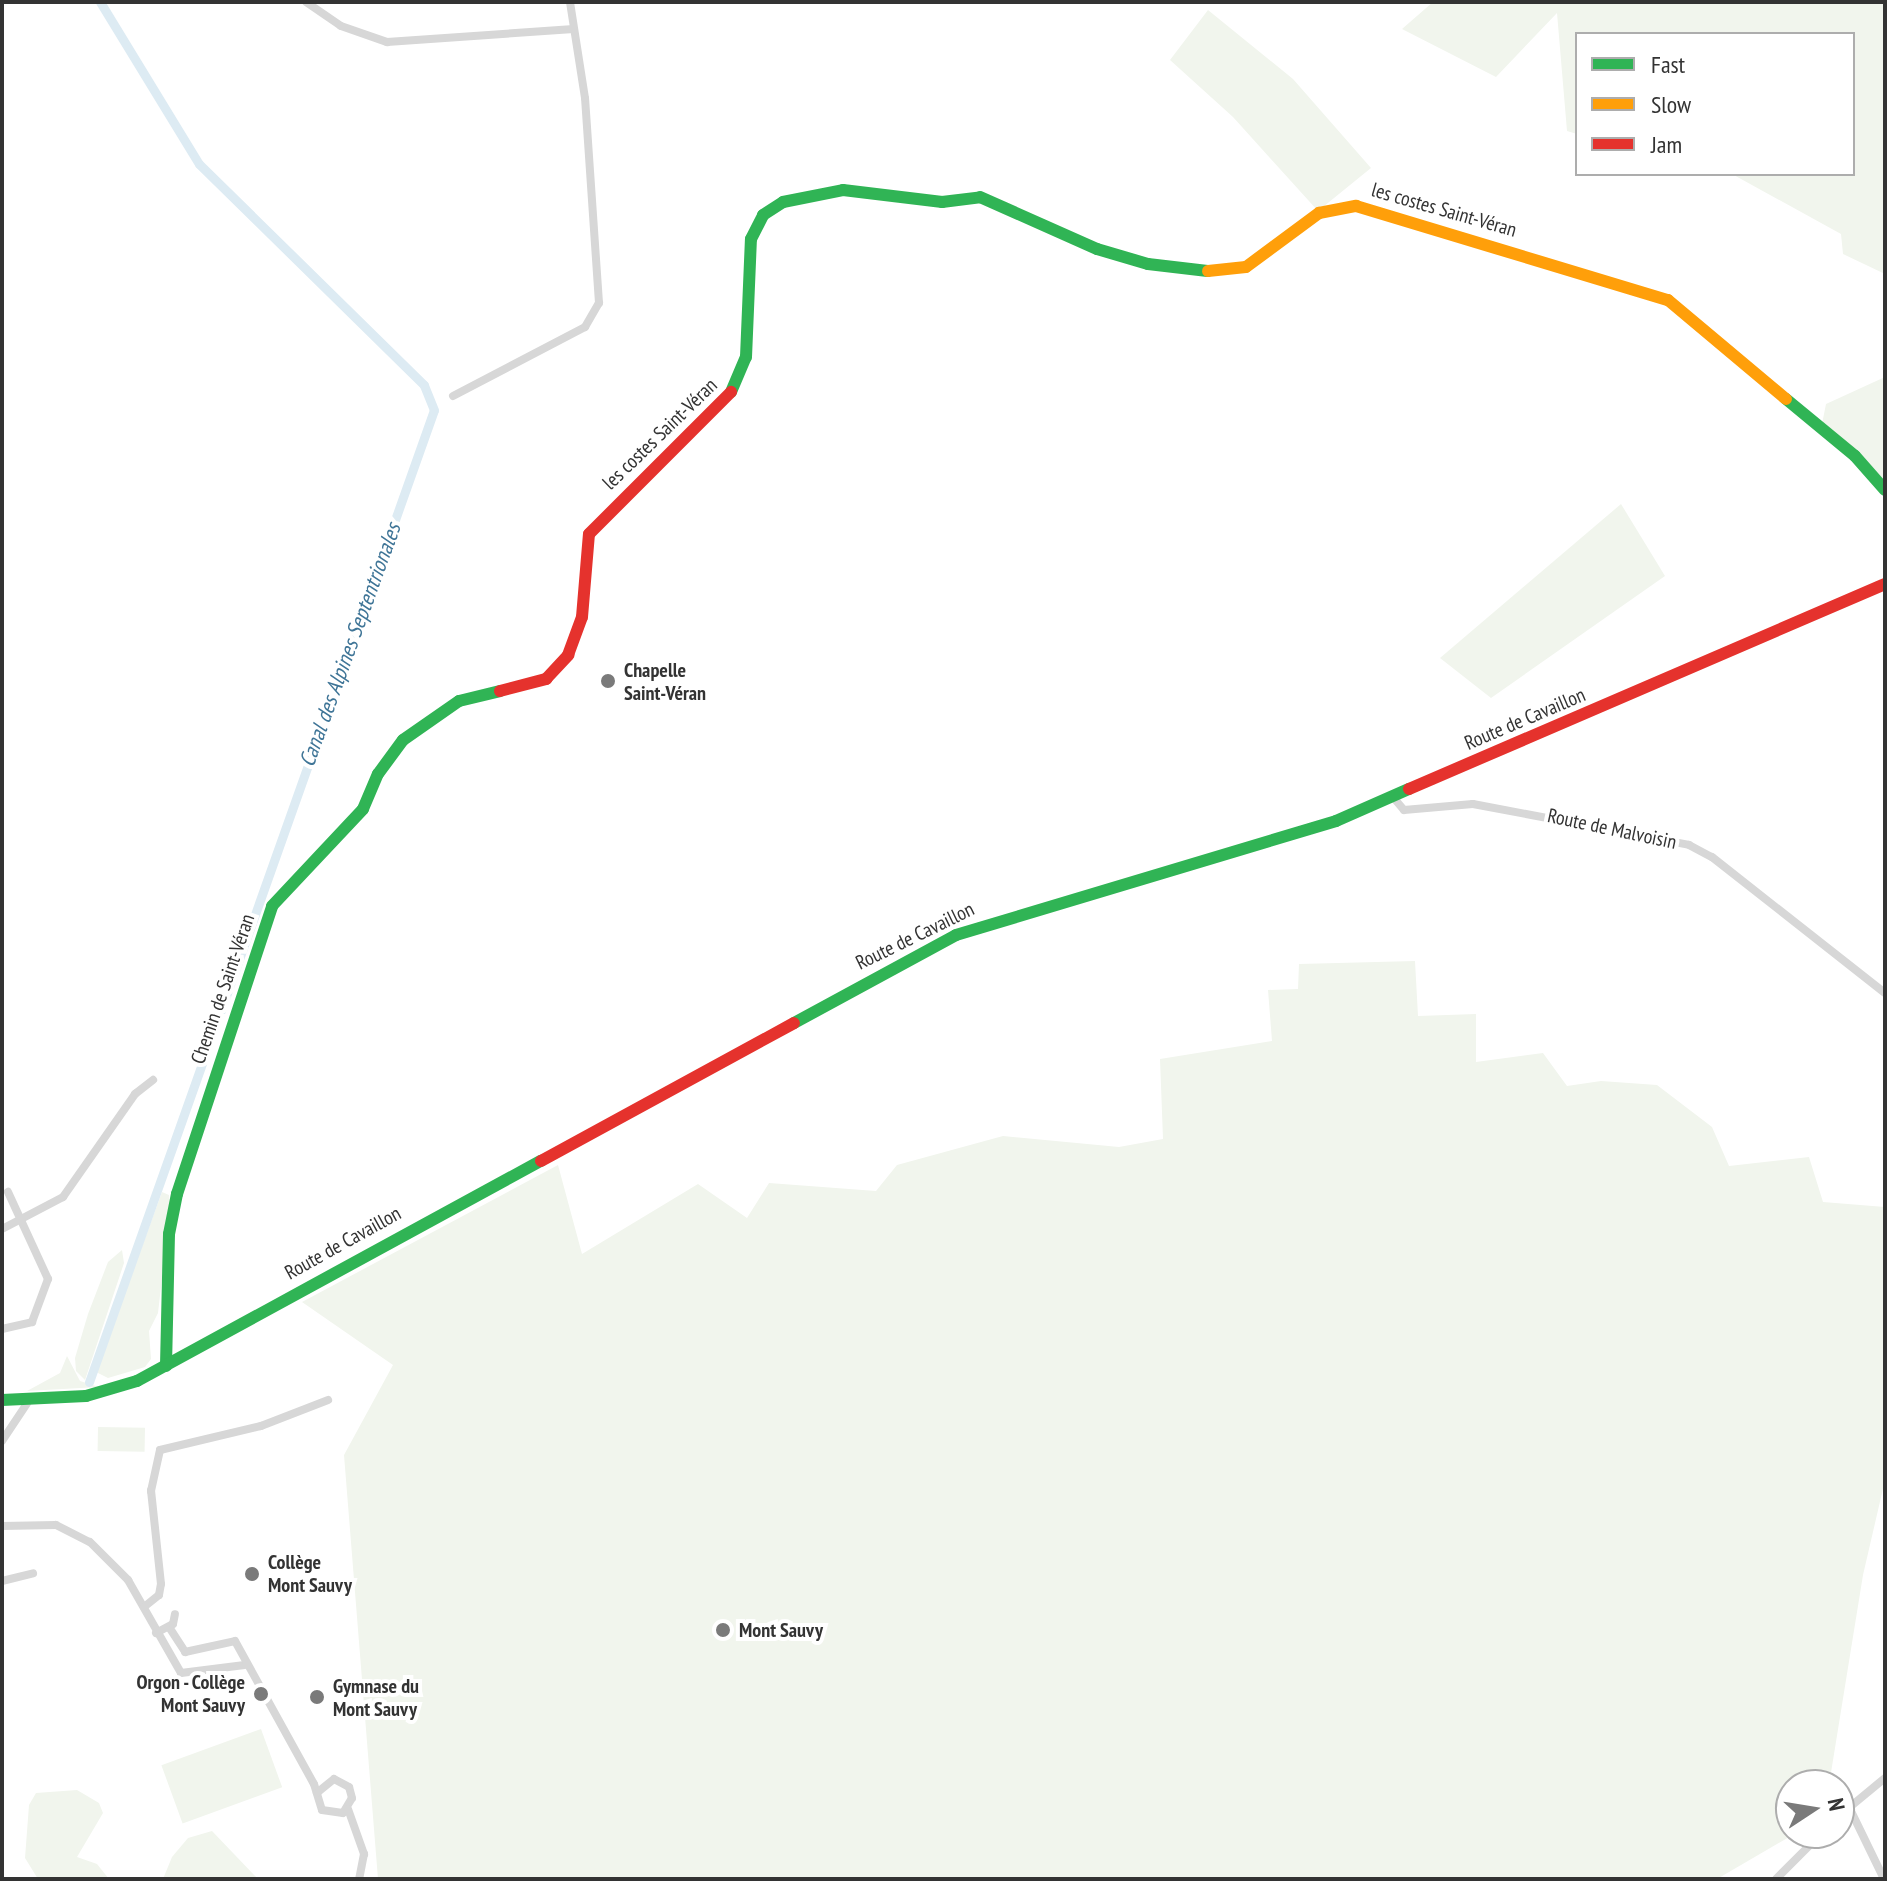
<!DOCTYPE html>
<html>
<head>
<meta charset="utf-8">
<style>
  body { margin:0 }
  #map { position:relative; width:1887px; height:1881px; overflow:hidden; background:#fff; font-family:"PT Sans Narrow",sans-serif }
  div>[style] { position:absolute }
  .green>* { inset:0; background:#f1f5ed; transform-origin:0 0 }
  .canal>* { height:9px; margin:-4.5px; padding:0 4.5px; transform-origin:4.5px; border-radius:4.5px; background:#ddebf3 }
  .street>* { height:8px; margin:-4px; padding:0 4px; transform-origin:4px; border-radius:4px; background:#d7d7d7 }
  .fast>* { height:12px; margin:-6px; padding:0 6px; transform-origin:6px; border-radius:6px; background:#30b455 }
  .slow>* { height:12px; margin:-6px; padding:0 6px; transform-origin:6px; border-radius:6px; background:#ff9f0a }
  .jam>* { height:12px; margin:-6px; padding:0 6px; transform-origin:6px; border-radius:6px; background:#e5322d }
  .dots>* { width:22px; height:22px; translate:-50% -50%; box-sizing:border-box; border:4px solid #fff; border-radius:50% }
  span { translate:-50% -50%; white-space:nowrap; text-align:center; line-height:1.15; -webkit-text-stroke:8px #fff; paint-order:stroke }
  .street-label { font-size:20px; color:#333 }
  .poi-label { font-size:20px; color:#333; font-weight:700 }
  .left { translate:0 -50%; text-align:left }
  .right { translate:-100% -50%; text-align:right }
  .water-label { font-size:22px; color:#3f7597; font-style:italic }
  .frame { position:absolute; inset:0; border:4px solid #333; pointer-events:none }
  .legend { position:absolute; left:1575px; top:32px; width:280px; height:144px; box-sizing:border-box; background:#fff; border:2px solid #adadad; margin:0; padding:10px 14px; list-style:none; font-size:24px; color:#333 }
  .legend li { display:flex; align-items:center; gap:16px; height:40px }
  .legend b { width:40px; border:2px solid #adadad }
  .north { position:absolute; left:1775px; top:1769px; width:80px; height:80px; box-sizing:border-box; background:#fff; border:2px solid #adadad; border-radius:50%; rotate:78deg; font-size:22px; font-weight:700; line-height:32px; text-align:center; color:#333 }
  .north::after { content:''; display:block; margin:auto; width:28px; height:36px; background:#7a7a7a; clip-path:polygon(50% 0,100% 100%,50% 72%,0 100%) }
</style>
</head>
<body>
<div id="map">
  <div class="green">
    <div style="clip-path:polygon(1433px 2px,1885px 2px,1885px 274px,1843px 254px,1841px 234px,1732px 174px,1853px 174px,1853px 34px,1577px 34px,1577px 134px,1567px 131px,1557px 13px,1496px 77px,1402px 29px)"></div>
    <div style="clip-path:polygon(1208px 10px,1293px 79px,1371px 168px,1318px 211px,1233px 117px,1170px 60px)"></div>
    <div style="clip-path:polygon(1885px 377px,1885px 482px,1822px 424px,1826px 404px)"></div>
    <div style="clip-path:polygon(1621px 504px,1665px 576px,1491px 698px,1440px 658px)"></div>
    <div style="clip-path:polygon(1415px 961px,1418px 1016px,1476px 1014px,1476px 1062px,1543px 1053px,1567px 1086px,1601px 1081px,1657px 1085px,1712px 1127px,1729px 1166px,1809px 1157px,1823px 1202px,1885px 1207px,1885px 1480px,1863px 1575px,1829px 1785px,1791px 1785px,1791px 1833px,1796px 1833px,1717px 1879px,378px 1879px,344px 1455px,393px 1365px,302px 1302px,558px 1165px,582px 1254px,698px 1184px,747px 1218px,769px 1183px,876px 1191px,897px 1165px,1003px 1136px,1119px 1147px,1163px 1139px,1160px 1059px,1272px 1041px,1268px 990px,1298px 989px,1299px 964px)"></div>
    <div style="clip-path:polygon(162px 1192px,169px 1195px,170px 1209px,158px 1313px,149px 1331px,151px 1359px,145px 1367px,108px 1378px,96px 1372px)"></div>
    <div style="clip-path:polygon(122px 1250px,124px 1263px,85px 1380px,76px 1371px,75px 1358px,88px 1314px,108px 1262px)"></div>
    <div style="clip-path:polygon(67px 1356px,80px 1381px,99px 1387px,27px 1391px,60px 1373px)"></div>
    <div style="left:98px;top:1427px;width:47px;height:24px;rotate:1deg"></div>
    <div style="left:261px;top:1729px;width:62px;height:106px;rotate:70deg"></div>
    <div style="clip-path:polygon(77px 1790px,99px 1803px,103px 1813px,77px 1857px,97px 1864px,109px 1879px,38px 1879px,25px 1858px,29px 1805px,36px 1793px)"></div>
    <div style="clip-path:polygon(212px 1831px,258px 1879px,163px 1879px,172px 1857px,188px 1838px)"></div>
  </div>
  <div class="canal">
    <div style="left:89px;top:1382px;width:1031px;rotate:-70.46deg"></div>
    <div style="left:434px;top:410px;width:27px;rotate:-112deg"></div>
    <div style="left:424px;top:385px;width:315px;rotate:-135.5deg"></div>
    <div style="left:199px;top:164px;width:190px;rotate:-121.4deg"></div>
  </div>
  <div class="street">
    <div style="left:306px;top:2px;width:42px;rotate:34.4deg"></div>
    <div style="left:341px;top:26px;width:49px;rotate:19.2deg"></div>
    <div style="left:387px;top:42px;width:187px;rotate:-4deg"></div>
    <div style="left:453px;top:396px;width:149px;rotate:-27.6deg"></div>
    <div style="left:585px;top:327px;width:28px;rotate:-60deg"></div>
    <div style="left:599px;top:303px;width:205px;rotate:-93.9deg"></div>
    <div style="left:585px;top:98px;width:97px;rotate:-98.9deg"></div>
    <div style="left:1393px;top:797px;width:17px;rotate:50deg"></div>
    <div style="left:1404px;top:810px;width:69px;rotate:-5deg"></div>
    <div style="left:1473px;top:804px;width:220px;rotate:10.7deg"></div>
    <div style="left:1689px;top:845px;width:26px;rotate:28deg"></div>
    <div style="left:1712px;top:857px;width:220px;rotate:38.2deg"></div>
    <div style="left:2px;top:1229px;width:69px;rotate:-27.7deg"></div>
    <div style="left:63px;top:1197px;width:126px;rotate:-55deg"></div>
    <div style="left:135px;top:1094px;width:23px;rotate:-38deg"></div>
    <div style="left:2px;top:1329px;width:31px;rotate:-13deg"></div>
    <div style="left:32px;top:1322px;width:46px;rotate:-69.6deg"></div>
    <div style="left:48px;top:1279px;width:96px;rotate:-114.7deg"></div>
    <div style="left:2px;top:1441px;width:50px;rotate:-56.3deg"></div>
    <div style="left:2px;top:1526px;width:54px;rotate:-1.1deg"></div>
    <div style="left:56px;top:1525px;width:38px;rotate:27deg"></div>
    <div style="left:90px;top:1542px;width:54px;rotate:45deg"></div>
    <div style="left:128px;top:1580px;width:107px;rotate:60.3deg"></div>
    <div style="left:181px;top:1673px;width:64px;rotate:-7.2deg"></div>
    <div style="left:2px;top:1581px;width:32px;rotate:-14deg"></div>
    <div style="left:144px;top:1607px;width:19px;rotate:-39deg"></div>
    <div style="left:159px;top:1595px;width:11px;rotate:-80deg"></div>
    <div style="left:161px;top:1584px;width:94px;rotate:-96.1deg"></div>
    <div style="left:151px;top:1491px;width:42px;rotate:-77.6deg"></div>
    <div style="left:160px;top:1450px;width:104px;rotate:-13.4deg"></div>
    <div style="left:261px;top:1426px;width:72px;rotate:-21.2deg"></div>
    <div style="left:169px;top:1627px;width:30px;rotate:57deg"></div>
    <div style="left:185px;top:1652px;width:51px;rotate:-12.4deg"></div>
    <div style="left:235px;top:1641px;width:163px;rotate:61.1deg"></div>
    <div style="left:314px;top:1784px;width:27px;rotate:73deg"></div>
    <div style="left:322px;top:1810px;width:21px;rotate:8deg"></div>
    <div style="left:343px;top:1813px;width:17px;rotate:-59deg"></div>
    <div style="left:352px;top:1798px;width:11px;rotate:-105deg"></div>
    <div style="left:349px;top:1787px;width:17px;rotate:-152deg"></div>
    <div style="left:334px;top:1779px;width:22px;rotate:141deg"></div>
    <div style="left:156px;top:1633px;width:19px;rotate:-28deg"></div>
    <div style="left:173px;top:1624px;width:10px;rotate:-79deg"></div>
    <div style="left:1849px;top:1807px;width:80px;rotate:64.1deg"></div>
    <div style="left:348px;top:1809px;width:48px;rotate:70.4deg"></div>
    <div style="left:364px;top:1854px;width:25px;rotate:101deg"></div>
    <div style="left:1839px;top:1816px;width:60px;rotate:-39.6deg"></div>
    <div style="left:1776px;top:1879px;width:65px;rotate:-45deg"></div>
  </div>
  <div class="fast">
    <div style="left:731px;top:392px;width:38px;rotate:-67deg"></div>
    <div style="left:746px;top:357px;width:118px;rotate:-87.6deg"></div>
    <div style="left:751px;top:239px;width:27px;rotate:-63deg"></div>
    <div style="left:763px;top:215px;width:24px;rotate:-33deg"></div>
    <div style="left:783px;top:202px;width:61px;rotate:-11.3deg"></div>
    <div style="left:843px;top:190px;width:100px;rotate:6.9deg"></div>
    <div style="left:942px;top:202px;width:38px;rotate:-7deg"></div>
    <div style="left:980px;top:197px;width:128px;rotate:24deg"></div>
    <div style="left:1097px;top:249px;width:53px;rotate:16.4deg"></div>
    <div style="left:1148px;top:264px;width:60px;rotate:6.7deg"></div>
    <div style="left:1786px;top:399px;width:89px;rotate:39.6deg"></div>
    <div style="left:1855px;top:456px;width:45px;rotate:48.6deg"></div>
    <div style="left:794px;top:1023px;width:184px;rotate:-28.5deg"></div>
    <div style="left:956px;top:935px;width:397px;rotate:-16.7deg"></div>
    <div style="left:1336px;top:821px;width:80px;rotate:-23.7deg"></div>
    <div style="left:166px;top:1366px;width:132px;rotate:-88.7deg"></div>
    <div style="left:169px;top:1234px;width:41px;rotate:-78.7deg"></div>
    <div style="left:177px;top:1194px;width:303px;rotate:-71.7deg"></div>
    <div style="left:272px;top:906px;width:133px;rotate:-46.8deg"></div>
    <div style="left:363px;top:809px;width:38px;rotate:-67deg"></div>
    <div style="left:378px;top:774px;width:42px;rotate:-53.7deg"></div>
    <div style="left:403px;top:740px;width:68px;rotate:-34.9deg"></div>
    <div style="left:459px;top:701px;width:42px;rotate:-13.7deg"></div>
    <div style="left:2px;top:1400px;width:84px;rotate:-2.7deg"></div>
    <div style="left:86px;top:1396px;width:53px;rotate:-16.4deg"></div>
    <div style="left:137px;top:1381px;width:460px;rotate:-28.6deg"></div>
  </div>
  <div class="slow">
    <div style="left:1208px;top:271px;width:38px;rotate:-6deg"></div>
    <div style="left:1246px;top:267px;width:91px;rotate:-36.5deg"></div>
    <div style="left:1319px;top:213px;width:38px;rotate:-11deg"></div>
    <div style="left:1356px;top:206px;width:326px;rotate:16.8deg"></div>
    <div style="left:1668px;top:300px;width:154px;rotate:40deg"></div>
  </div>
  <div class="jam">
    <div style="left:500px;top:691px;width:48px;rotate:-14.6deg"></div>
    <div style="left:546px;top:679px;width:33px;rotate:-47deg"></div>
    <div style="left:568px;top:655px;width:40px;rotate:-69.8deg"></div>
    <div style="left:582px;top:617px;width:83px;rotate:-85.2deg"></div>
    <div style="left:589px;top:534px;width:201px;rotate:-45deg"></div>
    <div style="left:1409px;top:789px;width:518px;rotate:-23.3deg"></div>
    <div style="left:541px;top:1161px;width:288px;rotate:-28.6deg"></div>
  </div>
  <div class="dots">
    <div style="left:608px;top:681px;background:#7a7a7a"></div>
    <div style="left:252px;top:1574px;background:#7a7a7a"></div>
    <div style="left:723px;top:1630px;background:#7a7a7a"></div>
    <div style="left:261px;top:1694px;background:#7a7a7a"></div>
    <div style="left:317px;top:1697px;background:#7a7a7a"></div>
  </div>
  <div class="street-label">
    <span style="left:1444px;top:210px;rotate:16deg">les costes Saint-Véran</span>
    <span style="left:660px;top:434px;rotate:-44deg">les costes Saint-Véran</span>
    <span style="left:1525px;top:719px;rotate:-23deg">Route de Cavaillon</span>
    <span style="left:1612px;top:829px;rotate:12deg">Route de Malvoisin</span>
    <span style="left:915px;top:936px;rotate:-26deg">Route de Cavaillon</span>
    <span style="left:223px;top:989px;rotate:-71deg">Chemin de Saint-Véran</span>
    <span style="left:343px;top:1243px;rotate:-29deg">Route de Cavaillon</span>
  </div>
  <div class="poi-label">
    <span class="left" style="left:624px;top:682px">Chapelle<br>Saint-Véran</span>
    <span class="left" style="left:268px;top:1574px">Collège<br>Mont Sauvy</span>
    <span class="left" style="left:739px;top:1630px">Mont Sauvy</span>
    <span class="right" style="left:245px;top:1694px">Orgon - Collège<br>Mont Sauvy</span>
    <span class="left" style="left:333px;top:1698px">Gymnase du<br>Mont Sauvy</span>
  </div>
  <div class="water-label">
    <span style="left:350px;top:645px;rotate:-70deg">Canal des Alpines Septentrionales</span>
  </div>
  <div class="frame"></div>
  <ul class="legend">
  <li><b style="height:10px;background:#30b455"></b>Fast</li>
  <li><b style="height:10px;background:#ff9f0a"></b>Slow</li>
  <li><b style="height:10px;background:#e5322d"></b>Jam</li>
  </ul>
  <div class="north">N</div>
</div>
</body>
</html>
